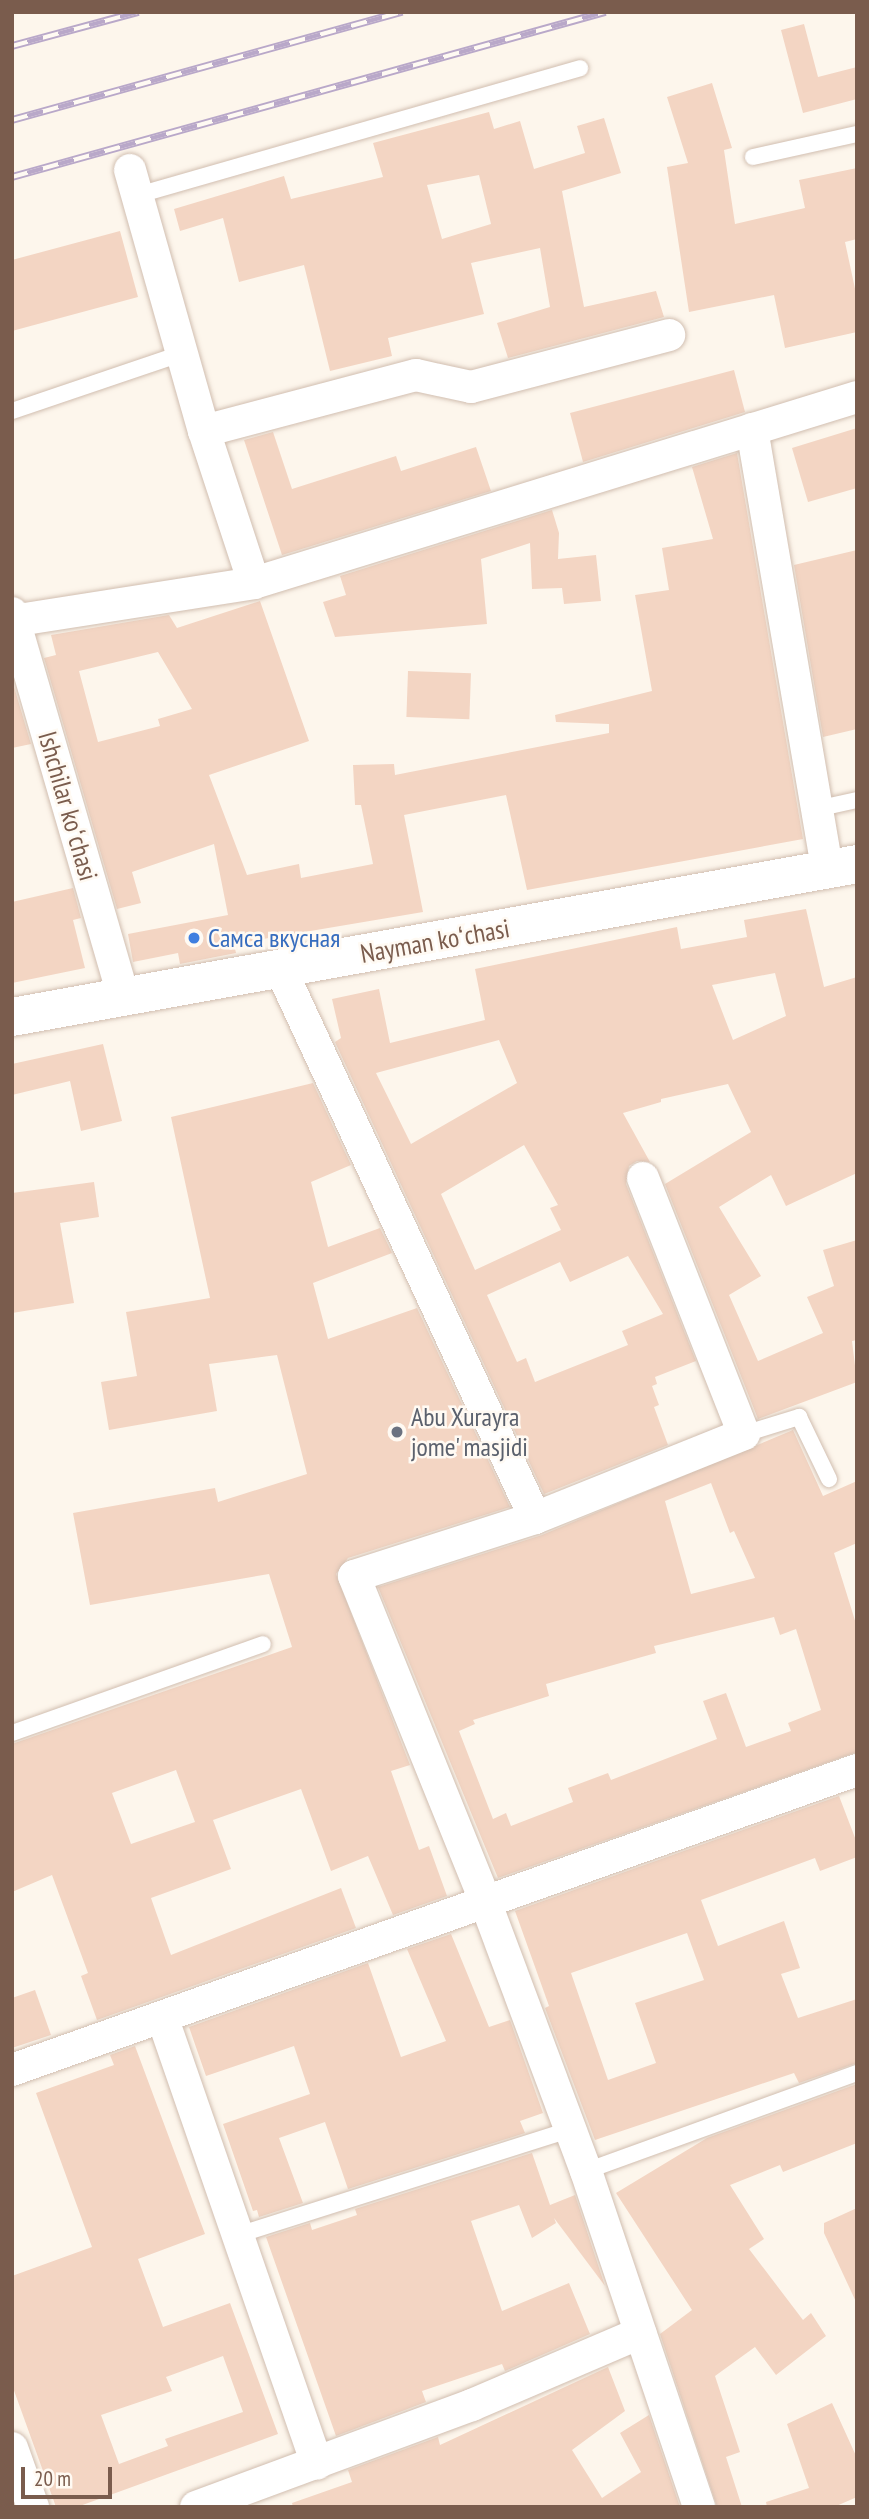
<!DOCTYPE html>
<html>
<head>
<meta charset="utf-8">
<style>
  body { margin:0 }
  #map { position:relative; width:869px; height:2519px; overflow:hidden; background:#fdf6ec; font-family:"PT Sans Narrow",sans-serif }
  div>[style] { position:absolute }
  .building>* { inset:0; background:#f3d5c3; transform-origin:0 0 }
  .roads { filter:drop-shadow(0 0 2px #d1beb0) drop-shadow(0 0 2px #d1beb0) }
  .lane>* { height:16px; margin:-8px; padding:0 8px; transform-origin:8px; border-radius:8px; background:#fff }
  .street>* { height:32px; margin:-16px; padding:0 16px; transform-origin:16px; border-radius:16px; background:#fff }
  .secondary>* { height:38px; margin:-19px; padding:0 19px; transform-origin:19px; border-radius:19px; background:#fff }
  .rail>* { height:8px; margin-top:-4px; transform-origin:0; background:repeating-linear-gradient(90deg,#fffaf3 0 16px,#b9a8c9 0 32px); box-sizing:border-box; border-block:2px solid #b9a8c9 }
  .dots>* { width:19px; height:19px; translate:-50% -50%; box-sizing:border-box; border:4px solid #fffaf3; border-radius:50% }
  span { translate:-50% -50%; white-space:nowrap; text-align:center; line-height:1.15; -webkit-text-stroke:5px #fffaf3; paint-order:stroke }
  .street-label { font-size:26px; color:#7a5c4d }
  .shop-label { font-size:26px; color:#366cbe }
  .left { translate:0 -50%; text-align:left }
  .worship-label { font-size:26px; color:#5b616d }
  .frame { position:absolute; inset:0; border:14px solid #7a5c4d; pointer-events:none }
  .scale { position:absolute; left:21px; top:2467px; width:91px; height:32px; box-sizing:border-box; border:4px solid #7a5c4d; border-top:0; padding-left:9px; font-size:21px; line-height:24px; white-space:nowrap; color:#7a5c4d; -webkit-text-stroke:5px #fffaf3; paint-order:stroke }
</style>
</head>
<body>
<div id="map">
  <div class="building">
    <div style="clip-path:polygon(804px 24px,818px 77px,857px 67px,857px 99px,803px 113px,781px 30px)"></div>
    <div style="clip-path:polygon(712px 83px,732px 148px,724px 150px,735px 224px,805px 208px,799px 180px,857px 168px,857px 239px,845px 242px,857px 298px,857px 332px,785px 348px,774px 295px,689px 312px,667px 167px,688px 163px,667px 97px)"></div>
    <div style="clip-path:polygon(evenodd,489px 112px,494px 129px,520px 121px,534px 169px,585px 153px,577px 126px,604px 118px,621px 173px,562px 191px,584px 307px,656px 291px,664px 317px,508px 358px,497px 323px,550px 307px,540px 248px,471px 263px,484px 314px,388px 338px,392px 356px,330px 371px,304px 265px,239px 282px,223px 218px,180px 231px,174px 209px,284px 176px,291px 199px,383px 177px,373px 143px,489px 112px,479px 175px,491px 224px,442px 239px,427px 185px,479px 175px)"></div>
    <div style="clip-path:polygon(120px 231px,138px 297px,12px 331px,12px 260px)"></div>
    <div style="clip-path:polygon(734px 370px,745px 412px,583px 462px,570px 413px)"></div>
    <div style="clip-path:polygon(857px 428px,857px 488px,808px 502px,792px 448px)"></div>
    <div style="clip-path:polygon(273px 432px,292px 489px,396px 456px,401px 471px,476px 447px,491px 491px,282px 555px,244px 440px)"></div>
    <div style="clip-path:polygon(evenodd,737px 453px,803px 839px,527px 890px,506px 795px,404px 815px,423px 912px,234px 944px,236px 953px,180px 964px,178px 953px,133px 962px,128px 934px,228px 915px,214px 844px,132px 872px,141px 903px,117px 909px,44px 658px,56px 655px,51px 635px,169px 615px,177px 628px,260px 601px,309px 741px,209px 775px,247px 875px,299px 864px,301px 878px,373px 864px,361px 805px,355px 805px,353px 765px,394px 764px,395px 775px,609px 733px,609px 724px,556px 722px,555px 715px,652px 691px,635px 595px,669px 590px,662px 548px,713px 539px,692px 467px,737px 453px,158px 652px,192px 709px,158px 719px,160px 726px,98px 742px,79px 671px,158px 652px)"></div>
    <div style="clip-path:polygon(552px 510px,559px 533px,558px 559px,596px 555px,601px 601px,564px 604px,562px 588px,532px 589px,530px 543px,481px 559px,487px 624px,335px 637px,323px 602px,346px 595px,340px 576px)"></div>
    <div style="clip-path:polygon(857px 550px,857px 729px,823px 737px,794px 565px)"></div>
    <div style="left:408px;top:671px;width:63px;height:46px;rotate:2deg"></div>
    <div style="clip-path:polygon(12px 680px,31px 744px,12px 748px)"></div>
    <div style="clip-path:polygon(73px 888px,81px 918px,73px 920px,85px 968px,12px 983px,12px 902px)"></div>
    <div style="clip-path:polygon(evenodd,806px 909px,824px 987px,857px 977px,857px 1173px,786px 1206px,771px 1175px,719px 1207px,761px 1276px,729px 1295px,758px 1361px,823px 1333px,807px 1297px,834px 1286px,823px 1250px,857px 1240px,857px 1340px,852px 1341px,857px 1382px,758px 1419px,665px 1184px,751px 1132px,728px 1084px,661px 1099px,661px 1102px,623px 1113px,650px 1162px,637px 1161px,629px 1166px,626px 1184px,696px 1361px,655px 1377px,657px 1384px,652px 1386px,659px 1405px,654px 1407px,668px 1445px,544px 1494px,335px 1042px,341px 1038px,332px 999px,379px 989px,390px 1043px,485px 1020px,475px 969px,677px 927px,681px 949px,747px 937px,744px 920px,806px 909px,775px 973px,786px 1016px,733px 1040px,712px 985px,775px 973px,806px 909px,499px 1040px,517px 1083px,411px 1144px,376px 1073px,499px 1040px,806px 909px,524px 1145px,558px 1205px,550px 1208px,561px 1230px,475px 1270px,441px 1194px,524px 1145px,806px 909px,628px 1256px,663px 1314px,622px 1331px,628px 1345px,535px 1382px,526px 1358px,517px 1362px,487px 1295px,560px 1262px,570px 1282px,628px 1256px)"></div>
    <div style="clip-path:polygon(103px 1044px,122px 1121px,81px 1131px,70px 1081px,12px 1095px,12px 1064px)"></div>
    <div style="clip-path:polygon(evenodd,313px 1083px,351px 1165px,311px 1182px,328px 1247px,380px 1228px,392px 1253px,313px 1283px,328px 1339px,417px 1308px,510px 1507px,348px 1558px,336px 1574px,410px 1765px,391px 1771px,419px 1850px,429px 1846px,447px 1896px,393px 1915px,368px 1856px,331px 1871px,301px 1789px,213px 1820px,231px 1869px,151px 1898px,171px 1955px,341px 1888px,356px 1928px,97px 2020px,81px 1976px,88px 1973px,52px 1875px,12px 1892px,12px 1744px,292px 1647px,269px 1574px,90px 1605px,73px 1513px,215px 1488px,218px 1502px,307px 1474px,277px 1355px,209px 1364px,217px 1411px,109px 1430px,101px 1382px,137px 1376px,126px 1312px,210px 1298px,171px 1117px,313px 1083px,176px 1770px,195px 1822px,131px 1844px,112px 1793px,176px 1770px)"></div>
    <div style="clip-path:polygon(94px 1182px,99px 1217px,60px 1223px,74px 1303px,12px 1313px,12px 1193px)"></div>
    <div style="clip-path:polygon(evenodd,793px 1430px,823px 1496px,857px 1481px,857px 1543px,834px 1553px,857px 1627px,857px 1752px,498px 1878px,378px 1587px,542px 1535px,793px 1430px,711px 1483px,730px 1533px,734px 1531px,755px 1578px,691px 1594px,665px 1501px,711px 1483px,793px 1430px,774px 1617px,780px 1635px,796px 1629px,821px 1710px,788px 1723px,791px 1731px,746px 1747px,726px 1693px,703px 1701px,717px 1739px,611px 1780px,608px 1773px,568px 1788px,573px 1802px,511px 1826px,506px 1813px,493px 1819px,459px 1731px,475px 1724px,473px 1720px,549px 1696px,546px 1684px,656px 1653px,654px 1646px,774px 1617px)"></div>
    <div style="clip-path:polygon(evenodd,839px 1796px,857px 1843px,857px 1857px,820px 1871px,815px 1858px,701px 1900px,718px 1946px,784px 1921px,800px 1968px,781px 1974px,798px 2018px,857px 1999px,857px 2063px,799px 2083px,794px 2073px,595px 2140px,545px 2008px,549px 2006px,515px 1911px,839px 1796px,687px 1933px,704px 1980px,635px 2003px,656px 2063px,608px 2080px,571px 1973px,687px 1933px)"></div>
    <div style="clip-path:polygon(451px 1934px,489px 2027px,510px 2020px,543px 2113px,520px 2121px,525px 2133px,348px 2189px,325px 2122px,279px 2138px,303px 2203px,259px 2217px,257px 2210px,253px 2211px,223px 2124px,310px 2094px,294px 2046px,206px 2076px,189px 2027px,368px 1963px,401px 2057px,446px 2041px,407px 1949px)"></div>
    <div style="clip-path:polygon(35px 1990px,51px 2035px,12px 2048px,12px 1998px)"></div>
    <div style="clip-path:polygon(evenodd,135px 2046px,205px 2234px,138px 2259px,163px 2327px,230px 2303px,278px 2434px,77px 2507px,56px 2507px,12px 2385px,12px 2276px,92px 2247px,36px 2093px,114px 2065px,110px 2055px,135px 2046px,223px 2356px,243px 2412px,165px 2439px,168px 2446px,119px 2464px,101px 2415px,172px 2391px,166px 2377px,223px 2356px)"></div>
    <div style="clip-path:polygon(857px 2084px,857px 2143px,783px 2172px,780px 2165px,730px 2185px,764px 2239px,749px 2249px,803px 2320px,811px 2313px,826px 2336px,776px 2375px,755px 2347px,715px 2376px,740px 2452px,726px 2457px,742px 2507px,717px 2507px,660px 2334px,692px 2310px,616px 2193px,707px 2138px)"></div>
    <div style="clip-path:polygon(532px 2153px,550px 2205px,575px 2195px,605px 2286px,554px 2218px,556px 2223px,532px 2238px,519px 2205px,471px 2221px,502px 2311px,569px 2283px,590px 2334px,505px 2371px,502px 2364px,422px 2391px,426px 2402px,336px 2436px,266px 2237px,310px 2223px,312px 2230px,357px 2215px,355px 2209px)"></div>
    <div style="clip-path:polygon(857px 2208px,857px 2304px,824px 2233px,824px 2223px)"></div>
    <div style="clip-path:polygon(608px 2367px,625px 2411px,572px 2450px,602px 2498px,641px 2472px,620px 2433px,649px 2415px,680px 2507px,293px 2507px,292px 2503px,352px 2482px,348px 2470px,438px 2437px,440px 2445px)"></div>
    <div style="clip-path:polygon(832px 2403px,857px 2458px,857px 2497px,834px 2507px,767px 2507px,766px 2502px,809px 2488px,787px 2424px)"></div>
  </div>
  <div class="roads">
    <div class="lane">
      <div style="left:753px;top:157px;width:107px;rotate:-12.5deg"></div>
      <div style="left:138px;top:195px;width:460px;rotate:-16deg"></div>
      <div style="left:12px;top:411px;width:181px;rotate:-18.7deg"></div>
      <div style="left:816px;top:809px;width:42px;rotate:-12.4deg"></div>
      <div style="left:744px;top:1434px;width:58px;rotate:-17.2deg"></div>
      <div style="left:799px;top:1417px;width:69px;rotate:64.2deg"></div>
      <div style="left:12px;top:1733px;width:266px;rotate:-19.5deg"></div>
      <div style="left:586px;top:2171px;width:288px;rotate:-19.9deg"></div>
      <div style="left:238px;top:2235px;width:347px;rotate:-17.6deg"></div>
    </div>
    <div class="street">
      <div style="left:130px;top:170px;width:271px;rotate:74.2deg"></div>
      <div style="left:204px;top:431px;width:160px;rotate:71.8deg"></div>
      <div style="left:254px;top:583px;width:631px;rotate:-17.14deg"></div>
      <div style="left:752px;top:429px;width:446px;rotate:80.3deg"></div>
      <div style="left:204px;top:431px;width:219px;rotate:-14.8deg"></div>
      <div style="left:416px;top:375px;width:56px;rotate:12.3deg"></div>
      <div style="left:471px;top:387px;width:205px;rotate:-14.7deg"></div>
      <div style="left:12px;top:613px;width:402px;rotate:73.8deg"></div>
      <div style="left:12px;top:621px;width:245px;rotate:-8.9deg"></div>
      <div style="left:281px;top:970px;width:604px;rotate:65.13deg"></div>
      <div style="left:643px;top:1178px;width:275px;rotate:68.5deg"></div>
      <div style="left:744px;top:1434px;width:225px;rotate:158.1deg"></div>
      <div style="left:535px;top:1518px;width:190px;rotate:162.2deg"></div>
      <div style="left:354px;top:1576px;width:350px;rotate:68deg"></div>
      <div style="left:485px;top:1901px;width:288px;rotate:69.5deg"></div>
      <div style="left:586px;top:2171px;width:354px;rotate:71.4deg"></div>
      <div style="left:166px;top:2028px;width:461px;rotate:70.9deg"></div>
      <div style="left:12px;top:2070px;width:897px;rotate:-19.55deg"></div>
      <div style="left:12px;top:2448px;width:63px;rotate:70.4deg"></div>
      <div style="left:196px;top:2507px;width:294px;rotate:-20.3deg"></div>
      <div style="left:472px;top:2405px;width:183px;rotate:-23.2deg"></div>
    </div>
    <div class="secondary">
      <div style="left:12px;top:1017px;width:859px;rotate:-10.26deg"></div>
    </div>
  </div>
  <div class="rail">
    <div style="left:12px;top:46px;width:131px;rotate:-15.1deg"></div>
    <div style="left:12px;top:120px;width:405px;rotate:-15.5deg"></div>
    <div style="left:12px;top:177px;width:616px;rotate:-15.55deg"></div>
  </div>
  <div class="dots">
    <div style="left:194px;top:938px;background:#3f7fe0"></div>
    <div style="left:397px;top:1432px;background:#6b7280"></div>
  </div>
  <div class="street-label">
    <span style="left:68px;top:806px;rotate:74deg">Ishchilar koʻchasi</span>
    <span style="left:435px;top:941px;rotate:-10deg">Nayman koʻchasi</span>
  </div>
  <div class="shop-label">
    <span class="left" style="left:208px;top:938px">Самса вкусная</span>
  </div>
  <div class="worship-label">
    <span class="left" style="left:411px;top:1432px">Abu Xurayra<br>jome' masjidi</span>
  </div>
  <div class="frame"></div>
  <div class="scale">20 m</div>
</div>
</body>
</html>
